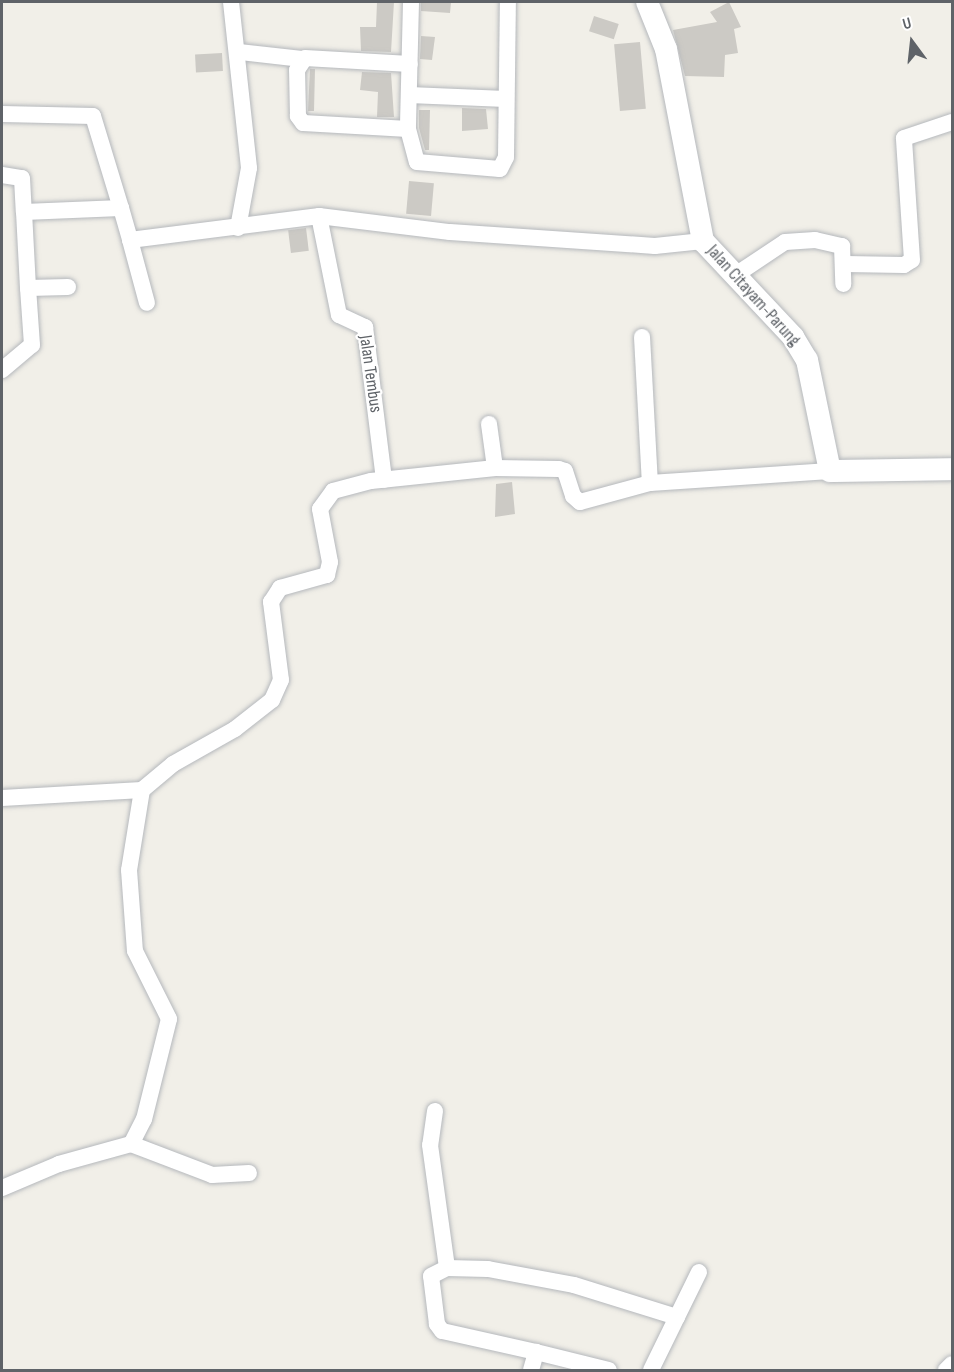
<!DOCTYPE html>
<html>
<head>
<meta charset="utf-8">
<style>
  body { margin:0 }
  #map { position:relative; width:954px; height:1372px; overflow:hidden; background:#f1efe8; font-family:"Sofia Sans Condensed",sans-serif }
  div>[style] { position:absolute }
  .building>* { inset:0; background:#cccac5; transform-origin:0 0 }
  .roads { filter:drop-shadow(0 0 2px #b5b8bc) drop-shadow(0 0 2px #b5b8bc) }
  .minor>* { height:16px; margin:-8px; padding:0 8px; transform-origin:8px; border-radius:8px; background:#fff }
  .secondary>* { height:22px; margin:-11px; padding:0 11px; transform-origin:11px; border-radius:11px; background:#fff }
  span { translate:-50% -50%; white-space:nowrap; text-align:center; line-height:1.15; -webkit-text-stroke:4.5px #fff; paint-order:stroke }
  .street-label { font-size:18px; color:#5f6368 }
  .frame { position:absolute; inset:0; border:3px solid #5f6368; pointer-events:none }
  .north { position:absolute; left:882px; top:12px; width:60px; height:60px; -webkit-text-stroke:4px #fff; paint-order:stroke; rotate:345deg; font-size:16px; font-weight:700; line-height:24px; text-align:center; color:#5f6368 }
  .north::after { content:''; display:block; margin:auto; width:21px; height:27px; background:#5f6368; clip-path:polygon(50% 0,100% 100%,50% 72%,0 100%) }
</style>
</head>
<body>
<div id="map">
  <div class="building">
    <div style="clip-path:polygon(377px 2px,394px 2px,391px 52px,361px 51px,360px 27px,376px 27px)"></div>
    <div style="clip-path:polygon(421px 2px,451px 2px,450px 13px,421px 11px)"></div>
    <div style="clip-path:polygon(729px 2px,741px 27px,734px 29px,738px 53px,725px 55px,724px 77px,685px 76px,673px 30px,717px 22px,710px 12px)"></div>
    <div style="left:594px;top:16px;width:26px;height:16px;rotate:18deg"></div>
    <div style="clip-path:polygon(421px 36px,435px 37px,432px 60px,420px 59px)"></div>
    <div style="left:640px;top:42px;width:67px;height:26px;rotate:85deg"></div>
    <div style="left:222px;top:53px;width:18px;height:27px;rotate:87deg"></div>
    <div style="clip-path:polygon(310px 69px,315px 69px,314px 111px,308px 111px)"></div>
    <div style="clip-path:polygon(362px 72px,391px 73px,394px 117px,377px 117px,378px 92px,360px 90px)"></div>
    <div style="clip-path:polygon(462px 108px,486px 109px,488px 129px,462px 131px)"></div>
    <div style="clip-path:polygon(419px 110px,430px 110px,429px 150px,425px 150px,419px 128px)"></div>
    <div style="left:409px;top:181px;width:25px;height:33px;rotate:5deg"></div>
    <div style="left:306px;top:228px;width:23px;height:18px;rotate:83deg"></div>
    <div style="clip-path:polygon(512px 482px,515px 514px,495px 517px,496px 484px)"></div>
  </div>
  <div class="roads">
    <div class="minor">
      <div style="left:231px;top:2px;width:167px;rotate:83.8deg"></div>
      <div style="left:249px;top:168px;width:61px;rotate:100.4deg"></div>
      <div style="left:411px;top:2px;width:127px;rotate:91.4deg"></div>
      <div style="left:408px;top:129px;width:34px;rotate:75deg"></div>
      <div style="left:417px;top:162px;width:83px;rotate:4.8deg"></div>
      <div style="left:500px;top:169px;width:13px;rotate:-63deg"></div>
      <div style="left:506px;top:157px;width:155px;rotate:-89.3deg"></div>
      <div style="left:240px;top:52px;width:61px;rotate:6.5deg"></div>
      <div style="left:409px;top:95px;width:97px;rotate:2.4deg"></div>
      <div style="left:2px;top:114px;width:91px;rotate:1.3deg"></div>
      <div style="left:93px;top:116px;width:96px;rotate:73.1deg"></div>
      <div style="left:408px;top:129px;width:105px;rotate:-176.7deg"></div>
      <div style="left:303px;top:123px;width:9px;rotate:-126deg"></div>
      <div style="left:298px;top:116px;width:46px;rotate:-91.2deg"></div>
      <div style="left:297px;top:70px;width:14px;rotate:-56deg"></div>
      <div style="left:305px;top:58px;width:105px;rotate:3.3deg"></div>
      <div style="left:2px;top:175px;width:20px;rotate:9deg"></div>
      <div style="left:22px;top:178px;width:34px;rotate:87deg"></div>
      <div style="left:319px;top:216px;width:101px;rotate:78.6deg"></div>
      <div style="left:339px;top:315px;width:29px;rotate:25deg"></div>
      <div style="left:365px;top:327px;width:154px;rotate:82.9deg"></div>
      <div style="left:130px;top:240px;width:65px;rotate:74.9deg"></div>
      <div style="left:845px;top:264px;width:59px;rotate:1deg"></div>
      <div style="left:904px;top:265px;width:9px;rotate:-32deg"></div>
      <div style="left:912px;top:260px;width:122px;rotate:-93.8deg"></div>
      <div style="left:904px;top:138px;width:51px;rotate:-18.4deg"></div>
      <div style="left:734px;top:276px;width:61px;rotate:-33.7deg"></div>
      <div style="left:785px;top:242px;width:30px;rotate:-4deg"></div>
      <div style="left:815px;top:240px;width:28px;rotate:13deg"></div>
      <div style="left:842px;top:246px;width:38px;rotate:88deg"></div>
      <div style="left:68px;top:287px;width:40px;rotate:178.6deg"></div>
      <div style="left:28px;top:288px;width:76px;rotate:-93deg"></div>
      <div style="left:24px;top:212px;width:97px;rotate:-2.4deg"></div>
      <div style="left:121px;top:208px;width:33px;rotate:74deg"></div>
      <div style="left:130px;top:240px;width:191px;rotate:-7.2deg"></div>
      <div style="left:319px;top:216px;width:132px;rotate:7deg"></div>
      <div style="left:450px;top:232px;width:205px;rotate:3.9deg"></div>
      <div style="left:655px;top:246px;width:48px;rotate:-5.9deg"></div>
      <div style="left:642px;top:337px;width:146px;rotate:86.9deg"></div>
      <div style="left:2px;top:370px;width:39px;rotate:-40deg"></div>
      <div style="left:32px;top:345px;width:57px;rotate:-94deg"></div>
      <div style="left:489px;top:424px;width:44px;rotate:82.2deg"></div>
      <div style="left:142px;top:790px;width:40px;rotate:-40deg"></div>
      <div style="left:173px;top:764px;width:71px;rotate:-29.4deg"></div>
      <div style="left:235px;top:729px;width:47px;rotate:-38.1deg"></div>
      <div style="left:272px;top:700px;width:22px;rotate:-66deg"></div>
      <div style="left:281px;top:680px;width:79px;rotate:-97.3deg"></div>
      <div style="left:271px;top:602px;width:17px;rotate:-57deg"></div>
      <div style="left:280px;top:588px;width:49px;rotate:-15.5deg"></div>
      <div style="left:327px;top:575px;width:13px;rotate:-77deg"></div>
      <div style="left:330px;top:562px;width:54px;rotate:-100.7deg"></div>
      <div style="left:320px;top:509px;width:22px;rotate:-54deg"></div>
      <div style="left:333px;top:491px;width:39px;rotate:-15deg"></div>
      <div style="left:371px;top:481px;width:125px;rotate:-6deg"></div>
      <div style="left:495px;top:468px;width:64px;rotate:0.9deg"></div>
      <div style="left:559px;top:469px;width:6px;rotate:18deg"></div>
      <div style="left:565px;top:471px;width:26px;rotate:72deg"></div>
      <div style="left:573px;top:496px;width:9px;rotate:41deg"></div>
      <div style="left:580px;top:502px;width:73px;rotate:-15.2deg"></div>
      <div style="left:650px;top:483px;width:180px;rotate:-3.8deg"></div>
      <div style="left:2px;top:798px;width:140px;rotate:-3.3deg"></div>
      <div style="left:142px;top:790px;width:81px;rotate:99.2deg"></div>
      <div style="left:129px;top:870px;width:81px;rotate:85.8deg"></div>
      <div style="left:135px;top:951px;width:76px;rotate:63.4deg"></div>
      <div style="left:169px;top:1019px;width:103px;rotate:104deg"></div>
      <div style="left:144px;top:1119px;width:28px;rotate:117deg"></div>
      <div style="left:131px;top:1144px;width:75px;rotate:164.5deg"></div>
      <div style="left:59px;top:1164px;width:62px;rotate:157.2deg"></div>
      <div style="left:435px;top:1111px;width:34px;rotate:98deg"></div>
      <div style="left:430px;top:1145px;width:124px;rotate:82.1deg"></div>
      <div style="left:131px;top:1144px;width:87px;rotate:20.9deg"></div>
      <div style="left:212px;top:1175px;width:37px;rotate:-3deg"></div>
      <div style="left:536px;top:1352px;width:96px;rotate:-167.4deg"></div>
      <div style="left:442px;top:1331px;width:9px;rotate:-126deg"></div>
      <div style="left:437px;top:1324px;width:48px;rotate:-97.1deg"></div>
      <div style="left:431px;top:1276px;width:18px;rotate:-27deg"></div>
      <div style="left:447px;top:1268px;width:41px;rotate:1.4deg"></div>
      <div style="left:488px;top:1269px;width:87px;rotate:10.5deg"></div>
      <div style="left:574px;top:1285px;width:108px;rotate:17.3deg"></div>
      <div style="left:531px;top:1370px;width:19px;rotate:-74deg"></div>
      <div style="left:536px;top:1352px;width:75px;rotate:13.9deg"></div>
      <div style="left:651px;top:1370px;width:109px;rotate:-63.9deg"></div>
      <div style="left:946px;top:1370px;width:8px;rotate:-45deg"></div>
    </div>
    <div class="secondary">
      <div style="left:647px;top:2px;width:51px;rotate:68deg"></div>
      <div style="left:666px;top:49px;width:196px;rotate:79.1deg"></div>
      <div style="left:703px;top:241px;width:132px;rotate:46.8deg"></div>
      <div style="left:793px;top:337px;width:27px;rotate:59deg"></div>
      <div style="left:807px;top:360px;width:113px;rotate:78.3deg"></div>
      <div style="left:830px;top:471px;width:122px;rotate:-0.9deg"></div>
    </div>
  </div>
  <div class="street-label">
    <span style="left:753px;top:296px;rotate:48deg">Jalan Citayam-Parung</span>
    <span style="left:370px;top:374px;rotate:82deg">Jalan Tembus</span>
  </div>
  <div class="frame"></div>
  <div class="north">U</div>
</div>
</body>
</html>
